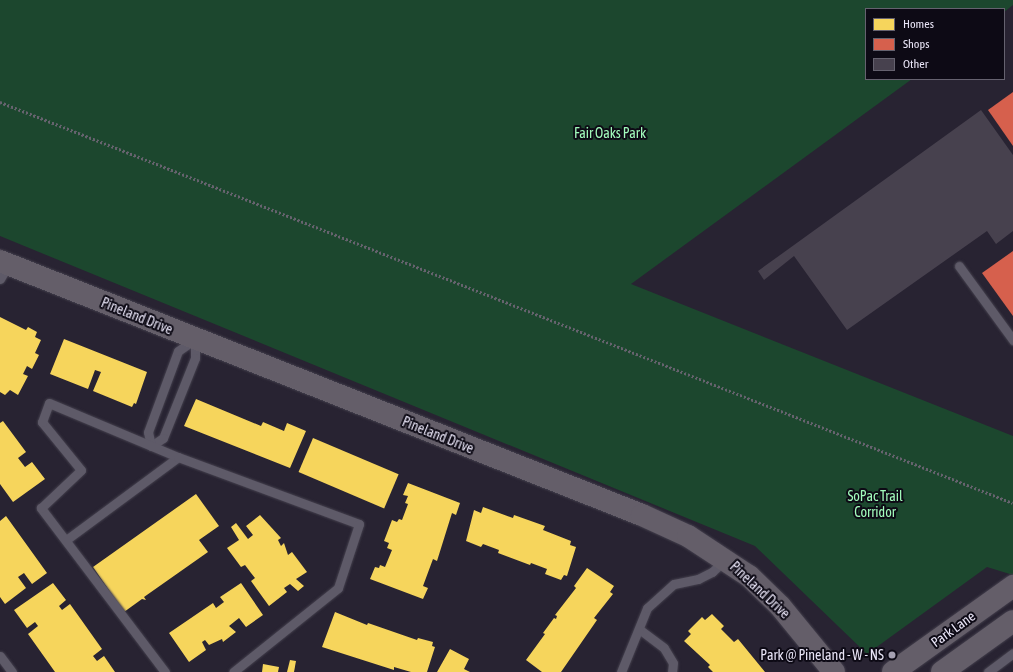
<!DOCTYPE html>
<html>
<head>
<meta charset="utf-8">
<style>
  body { margin:0 }
  #map { position:relative; width:1013px; height:672px; overflow:hidden; background:#282332; font-family:"Asap Condensed",sans-serif }
  div>[style] { position:absolute }
  .green>* { inset:0; background:#1c472e }
  .homes>* { inset:0; background:#f6d55c; transform-origin:0 0 }
  .shops>* { inset:0; background:#d6604d }
  .building>* { inset:0; background:#47414e }
  .path>* { height:2.5px; margin-top:-1.25px; transform-origin:0; background:repeating-linear-gradient(90deg,#66636e 0 2px,transparent 0 4px) }
  .roads { filter:drop-shadow(0 0 1px #44404d) drop-shadow(0 0 1px #44404d) }
  .lane>* { height:9px; margin:-4.5px; padding:0 4.5px; transform-origin:4.5px; border-radius:4.5px; background:#5e5a68 }
  .secondary>* { height:22px; margin:-11px; padding:0 11px; transform-origin:11px; border-radius:11px; background:#645e69 }
  .dots>* { width:11px; height:11px; translate:-50% -50%; box-sizing:border-box; border:2px solid #0d0a15; border-radius:50% }
  span { translate:-50% -50%; white-space:nowrap; text-align:center; line-height:1.15; -webkit-text-stroke:4px #0d0a15; paint-order:stroke }
  .park-label { font-size:14px; color:#a2fcbc }
  .street-label { font-size:14px; color:#e9e5f7 }
  .poi-label { font-size:14px; color:#e9e5f7 }
  .right { translate:-100% -50%; text-align:right }
  .legend { position:absolute; left:865px; top:8px; width:140px; height:72px; box-sizing:border-box; background:#0d0a15; border:1px solid #65626f; margin:0; padding:5px 7px; list-style:none; font-size:12px; color:#e9e5f7 }
  .legend li { display:flex; align-items:center; gap:8px; height:20px }
  .legend b { width:20px; border:1px solid #65626f }
</style>
</head>
<body>
<div id="map">
  <div class="green">
    <div style="clip-path:polygon(0 0,1013px 0,1013px 5px,1004px 12px,1004px 9px,866px 9px,866px 79px,912px 79px,631px 284px,1013px 436px,1013px 575px,987px 567px,867px 654px,755px 546px,0 236px)"></div>
  </div>
  <div class="homes">
    <div style="clip-path:polygon(0 317px,26px 330px,28px 327px,37px 332px,35px 337px,41px 340px,35px 353px,39px 355px,32px 369px,27px 366px,23px 374px,28px 376px,18px 395px,10px 390px,5px 395px,0 392px)"></div>
    <div style="clip-path:polygon(64px 339px,147px 372px,136px 404px,134px 403px,132px 407px,93px 391px,101px 372px,95px 370px,88px 389px,50px 374px)"></div>
    <div style="clip-path:polygon(196px 399px,261px 426px,263px 422px,284px 431px,287px 423px,306px 431px,290px 468px,184px 426px)"></div>
    <div style="clip-path:polygon(3px 421px,26px 452px,18px 458px,25px 467px,32px 462px,45px 479px,13px 502px,0 484px,0 423px)"></div>
    <div style="left:313px;top:438px;width:93px;height:37px;rotate:23deg"></div>
    <div style="clip-path:polygon(408px 483px,460px 503px,456px 515px,452px 513px,437px 561px,433px 559px,423px 586px,428px 588px,423px 599px,370px 579px,375px 567px,379px 568px,380px 565px,385px 567px,392px 550px,387px 548px,389px 543px,384px 541px,392px 520px,397px 522px,399px 519px,402px 520px,408px 504px,405px 503px,408px 496px,403px 495px)"></div>
    <div style="clip-path:polygon(196px 494px,219px 526px,199px 540px,208px 552px,144px 597px,146px 600px,142px 599px,124px 612px,93px 567px)"></div>
    <div style="clip-path:polygon(483px 507px,513px 518px,514px 515px,545px 526px,543px 530px,571px 541px,570px 545px,576px 547px,567px 576px,564px 575px,561px 580px,545px 574px,547px 569px,531px 563px,530px 565px,498px 553px,499px 550px,483px 544px,481px 547px,466px 541px,474px 510px,481px 513px)"></div>
    <div style="clip-path:polygon(260px 515px,281px 538px,278px 540px,281px 546px,284px 543px,288px 555px,292px 552px,307px 572px,296px 579px,304px 586px,298px 591px,290px 584px,284px 588px,287px 592px,269px 606px,251px 581px,255px 578px,251px 573px,245px 565px,241px 567px,227px 548px,239px 540px,231px 527px,236px 523px,248px 539px,253px 535px,246px 526px)"></div>
    <div style="clip-path:polygon(6px 516px,47px 573px,32px 584px,24px 573px,18px 577px,26px 588px,5px 604px,0 597px,0 521px)"></div>
    <div style="clip-path:polygon(587px 568px,614px 586px,610px 592px,613px 594px,594px 618px,597px 620px,561px 672px,542px 672px,526px 660px,545px 634px,543px 633px,554px 618px,556px 619px,557px 616px,555px 615px,576px 588px,574px 586px)"></div>
    <div style="clip-path:polygon(53px 583px,66px 600px,59px 606px,62px 610px,70px 604px,102px 649px,93px 656px,97px 661px,104px 656px,115px 672px,55px 672px,28px 634px,38px 626px,35px 622px,27px 628px,14px 610px)"></div>
    <div style="clip-path:polygon(241px 583px,263px 615px,246px 627px,239px 618px,229px 626px,236px 632px,223px 642px,222px 639px,209px 645px,205px 640px,202px 642px,206px 650px,189px 662px,169px 633px,213px 603px,216px 608px,224px 602px,220px 597px)"></div>
    <div style="clip-path:polygon(335px 612px,367px 625px,368px 623px,417px 640px,418px 638px,433px 642px,432px 646px,435px 647px,427px 672px,411px 672px,394px 667px,394px 670px,322px 647px)"></div>
    <div style="clip-path:polygon(712px 614px,724px 626px,721px 629px,734px 642px,738px 639px,765px 672px,713px 672px,708px 667px,710px 665px,684px 641px,691px 634px,688px 631px,702px 617px,705px 620px)"></div>
    <div style="clip-path:polygon(450px 649px,469px 659px,464px 669px,470px 672px,437px 672px)"></div>
    <div style="clip-path:polygon(290px 660px,296px 661px,294px 672px,287px 672px)"></div>
    <div style="clip-path:polygon(263px 664px,279px 667px,278px 672px,262px 672px)"></div>
  </div>
  <div class="shops">
    <div style="clip-path:polygon(1013px 92px,1013px 146px,988px 110px)"></div>
    <div style="clip-path:polygon(1013px 251px,1013px 316px,982px 273px)"></div>
  </div>
  <div class="building">
    <div style="clip-path:polygon(981px 110px,1013px 155px,1013px 231px,996px 244px,987px 231px,847px 330px,794px 256px,764px 280px,758px 271px)"></div>
  </div>
  <div class="path">
    <div style="left:0;top:102px;width:1089px;rotate:21.6deg"></div>
  </div>
  <div class="roads">
    <div class="lane">
      <div style="left:959px;top:266px;width:92px;rotate:53.9deg"></div>
      <div style="left:0;top:279px;width:16px;rotate:-60deg"></div>
      <div style="left:195px;top:339px;width:19px;rotate:90deg"></div>
      <div style="left:195px;top:358px;width:86px;rotate:111.8deg"></div>
      <div style="left:163px;top:438px;width:14px;rotate:146deg"></div>
      <div style="left:151px;top:446px;width:14px;rotate:-102deg"></div>
      <div style="left:148px;top:432px;width:86px;rotate:-69.7deg"></div>
      <div style="left:178px;top:351px;width:21px;rotate:-35deg"></div>
      <div style="left:66px;top:540px;width:139px;rotate:-36.5deg"></div>
      <div style="left:639px;top:629px;width:31px;rotate:37deg"></div>
      <div style="left:664px;top:648px;width:17px;rotate:59deg"></div>
      <div style="left:673px;top:663px;width:9px;rotate:96deg"></div>
      <div style="left:0;top:656px;width:20px;rotate:53deg"></div>
      <div style="left:165px;top:672px;width:206px;rotate:-127.1deg"></div>
      <div style="left:41px;top:508px;width:55px;rotate:-43.5deg"></div>
      <div style="left:81px;top:470px;width:62px;rotate:-129.1deg"></div>
      <div style="left:42px;top:422px;width:20px;rotate:-70deg"></div>
      <div style="left:49px;top:403px;width:140px;rotate:22.7deg"></div>
      <div style="left:178px;top:457px;width:193px;rotate:20.3deg"></div>
      <div style="left:359px;top:524px;width:67px;rotate:108.2deg"></div>
      <div style="left:338px;top:588px;width:134px;rotate:141.3deg"></div>
      <div style="left:621px;top:672px;width:69px;rotate:-67.9deg"></div>
      <div style="left:647px;top:608px;width:36px;rotate:-42deg"></div>
      <div style="left:674px;top:584px;width:25px;rotate:-12deg"></div>
      <div style="left:698px;top:579px;width:16px;rotate:-27deg"></div>
      <div style="left:712px;top:572px;width:19px;rotate:-43deg"></div>
      <div style="left:988px;top:672px;width:31px;rotate:-37deg"></div>
    </div>
    <div class="secondary">
      <div style="left:0;top:261px;width:690px;rotate:21.59deg"></div>
      <div style="left:642px;top:515px;width:51px;rotate:24.5deg"></div>
      <div style="left:688px;top:536px;width:73px;rotate:33.3deg"></div>
      <div style="left:749px;top:576px;width:43px;rotate:44.1deg"></div>
      <div style="left:780px;top:606px;width:85px;rotate:50.7deg"></div>
      <div style="left:893px;top:672px;width:148px;rotate:-35.6deg"></div>
      <div style="left:942px;top:672px;width:87px;rotate:-35.7deg"></div>
    </div>
  </div>
  <div class="dots">
    <div style="left:892px;top:655px;background:#a5a1b2"></div>
  </div>
  <div class="park-label">
    <span style="left:610px;top:133px">Fair Oaks Park</span>
    <span style="left:875px;top:504px">SoPac Trail<br>Corridor</span>
  </div>
  <div class="street-label">
    <span style="left:137px;top:316px;rotate:22deg">Pineland Drive</span>
    <span style="left:438px;top:435px;rotate:22deg">Pineland Drive</span>
    <span style="left:760px;top:590px;rotate:43deg">Pineland Drive</span>
    <span style="left:953px;top:629px;rotate:-36deg">Park Lane</span>
  </div>
  <div class="poi-label">
    <span class="right" style="left:884px;top:655px">Park @ Pineland - W - NS</span>
  </div>
  <ul class="legend">
  <li><b style="height:11px;background:#f6d55c"></b>Homes</li>
  <li><b style="height:11px;background:#d6604d"></b>Shops</li>
  <li><b style="height:11px;background:#47414e"></b>Other</li>
  </ul>
</div>
</body>
</html>
